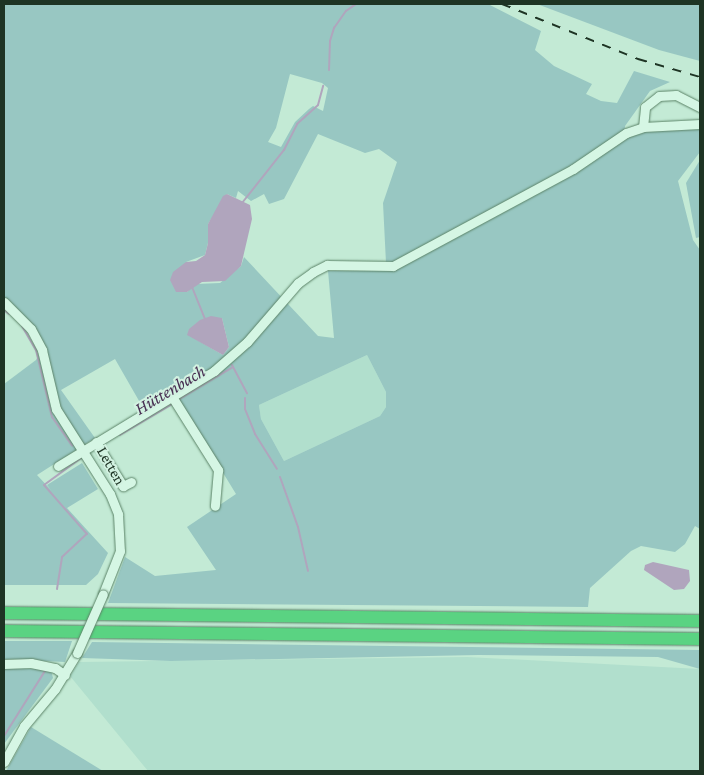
<!DOCTYPE html>
<html>
<head>
<meta charset="utf-8">
<style>
  body { margin:0 }
  #map { position:relative; width:704px; height:775px; overflow:hidden; background:#c3ead5; font-family:"Crimson Pro",serif }
  div>[style] { position:absolute }
  .farmland>* { inset:0; background:#b1dfcd }
  .green>* { inset:0; background:#98c7c2 }
  .water>* { inset:0; background:#b0a5bd }
  .stream>* { height:2px; margin:-1px; padding:0 1px; transform-origin:1px; border-radius:1px; background:#b0a5bd }
  .roads { filter:drop-shadow(0 0 1px #5b8367) drop-shadow(0 0 1px #5b8367) }
  .minor>* { height:9px; margin:-4.5px; padding:0 4.5px; transform-origin:4.5px; border-radius:4.5px; background:#d5f6e4 }
  .highway>* { height:12px; margin:-6px; padding:0 6px; transform-origin:6px; border-radius:6px; background:#5ad382 }
  .rail>* { height:2px; margin-top:-1px; transform-origin:0; background:repeating-linear-gradient(90deg,#1e3424 0 9px,transparent 0 18px) }
  .bridges { filter:drop-shadow(0 0 1px #5b8367) drop-shadow(0 0 1px #5b8367) }
  .minor-bridge>* { height:9px; margin:-4.5px; padding:0 4.5px; transform-origin:4.5px; border-radius:4.5px; background:#d5f6e4 }
  span { translate:-50% -50%; white-space:nowrap; text-align:center; line-height:1.15; -webkit-text-stroke:4px #d2f2e1; paint-order:stroke }
  .street-label { font-size:16px; color:#1e3424 }
  .water-label { font-size:18px; color:#482f52; font-style:italic }
  .frame { position:absolute; inset:0; border:5px solid #1e3424; pointer-events:none }
</style>
</head>
<body>
<div id="map">
  <div class="farmland">
    <div style="clip-path:polygon(367px 355px,386px 392px,386px 407px,380px 416px,284px 461px,261px 419px,259px 405px)"></div>
    <div style="clip-path:polygon(467px 657px,700px 669px,700px 771px,148px 771px,70px 676px,79px 662px)"></div>
  </div>
  <div class="green">
    <div style="clip-path:polygon(evenodd,4px 4px,488px 4px,541px 31px,535px 50px,554px 66px,592px 84px,586px 94px,601px 101px,617px 103px,634px 71px,670px 82px,650px 91px,625px 126px,624px 137px,657px 128px,700px 127px,700px 152px,678px 181px,693px 240px,700px 250px,700px 529px,695px 526px,685px 544px,675px 552px,641px 546px,631px 551px,590px 588px,588px 607px,108px 603px,125px 557px,155px 576px,216px 570px,187px 527px,236px 494px,176px 396px,146px 413px,115px 359px,61px 390px,95px 438px,37px 475px,51px 490px,47px 485px,82px 463px,98px 489px,67px 508px,108px 553px,98px 574px,86px 585px,4px 585px,4px 384px,36px 360px,43px 346px,4px 300px,4px 4px,290px 74px,322px 83px,328px 88px,323px 111px,313px 106px,309px 109px,295px 122px,281px 147px,268px 142px,276px 128px,290px 74px,4px 4px,318px 134px,365px 153px,379px 149px,397px 162px,383px 203px,386px 263px,394px 270px,328px 271px,334px 338px,318px 336px,244px 257px,241px 266px,220px 283px,196px 284px,187px 292px,186px 262px,205px 255px,208px 243px,208px 224px,227px 194px,236px 198px,238px 191px,251px 201px,264px 194px,269px 204px,284px 199px,318px 134px,4px 4px,222px 318px,229px 347px,223px 355px,197px 340px,222px 318px,4px 4px,367px 355px,386px 392px,386px 407px,380px 416px,284px 461px,261px 419px,259px 405px,367px 355px)"></div>
    <div style="clip-path:polygon(537px 4px,700px 4px,700px 61px,659px 50px)"></div>
    <div style="clip-path:polygon(700px 160px,700px 237px,696px 238px,686px 183px)"></div>
    <div style="clip-path:polygon(4px 641px,72px 641px,65px 662px,4px 659px)"></div>
    <div style="clip-path:polygon(92px 642px,700px 650px,700px 669px,658px 657px,478px 655px,171px 661px,82px 658px)"></div>
    <div style="clip-path:polygon(4px 667px,51px 670px,53px 678px,4px 744px)"></div>
    <div style="clip-path:polygon(31px 727px,103px 771px,6px 771px)"></div>
  </div>
  <div class="water">
    <div style="clip-path:polygon(227px 194px,250px 205px,252px 219px,241px 266px,225px 281px,202px 282px,187px 292px,176px 292px,170px 280px,173px 272px,186px 262px,196px 261px,205px 255px,208px 243px,208px 224px,223px 196px)"></div>
    <div style="clip-path:polygon(211px 316px,222px 318px,229px 347px,223px 355px,187px 335px,189px 329px,200px 320px)"></div>
    <div style="clip-path:polygon(653px 562px,689px 570px,690px 581px,684px 589px,674px 590px,644px 570px,645px 565px)"></div>
  </div>
  <div class="stream">
    <div style="left:329px;top:70px;width:29px;rotate:-88deg"></div>
    <div style="left:330px;top:41px;width:14px;rotate:-73deg"></div>
    <div style="left:334px;top:28px;width:21px;rotate:-55deg"></div>
    <div style="left:346px;top:11px;width:12px;rotate:-35deg"></div>
    <div style="left:242px;top:203px;width:68px;rotate:-51.6deg"></div>
    <div style="left:284px;top:150px;width:29px;rotate:-63deg"></div>
    <div style="left:297px;top:124px;width:28px;rotate:-42deg"></div>
    <div style="left:318px;top:105px;width:20px;rotate:-75deg"></div>
    <div style="left:192px;top:287px;width:35px;rotate:68deg"></div>
    <div style="left:4px;top:310px;width:6px;rotate:39deg"></div>
    <div style="left:22px;top:326px;width:28px;rotate:60deg"></div>
    <div style="left:36px;top:350px;width:69px;rotate:76.6deg"></div>
    <div style="left:52px;top:417px;width:35px;rotate:55deg"></div>
    <div style="left:232px;top:365px;width:32px;rotate:62deg"></div>
    <div style="left:245px;top:398px;width:11px;rotate:90deg"></div>
    <div style="left:245px;top:409px;width:27px;rotate:68deg"></div>
    <div style="left:255px;top:434px;width:41px;rotate:57.8deg"></div>
    <div style="left:178px;top:400px;width:64px;rotate:-31deg"></div>
    <div style="left:120px;top:435px;width:63px;rotate:-30.7deg"></div>
    <div style="left:280px;top:477px;width:53px;rotate:70.2deg"></div>
    <div style="left:298px;top:527px;width:45px;rotate:77.2deg"></div>
    <div style="left:57px;top:589px;width:32px;rotate:-81deg"></div>
    <div style="left:62px;top:557px;width:34px;rotate:-43deg"></div>
    <div style="left:87px;top:534px;width:65px;rotate:-131.3deg"></div>
    <div style="left:44px;top:485px;width:46px;rotate:-36.1deg"></div>
    <div style="left:4px;top:736px;width:77px;rotate:-57.8deg"></div>
  </div>
  <div class="roads">
    <div class="minor">
      <div style="left:643px;top:127px;width:20px;rotate:-84deg"></div>
      <div style="left:645px;top:107px;width:18px;rotate:-38deg"></div>
      <div style="left:659px;top:96px;width:17px;rotate:-3deg"></div>
      <div style="left:676px;top:95px;width:27px;rotate:27deg"></div>
      <div style="left:4px;top:302px;width:38px;rotate:45deg"></div>
      <div style="left:31px;top:329px;width:24px;rotate:62deg"></div>
      <div style="left:42px;top:350px;width:61px;rotate:76.7deg"></div>
      <div style="left:56px;top:409px;width:101px;rotate:57.6deg"></div>
      <div style="left:110px;top:494px;width:22px;rotate:68deg"></div>
      <div style="left:118px;top:514px;width:37px;rotate:87deg"></div>
      <div style="left:120px;top:551px;width:46px;rotate:111.6deg"></div>
      <div style="left:171px;top:395px;width:89px;rotate:57.9deg"></div>
      <div style="left:218px;top:470px;width:36px;rotate:95deg"></div>
      <div style="left:96px;top:442px;width:52px;rotate:58.5deg"></div>
      <div style="left:123px;top:486px;width:9px;rotate:-27deg"></div>
      <div style="left:58px;top:466px;width:183px;rotate:-31.3deg"></div>
      <div style="left:214px;top:371px;width:44px;rotate:-41.3deg"></div>
      <div style="left:247px;top:342px;width:78px;rotate:-49.2deg"></div>
      <div style="left:298px;top:283px;width:19px;rotate:-36deg"></div>
      <div style="left:313px;top:272px;width:16px;rotate:-27deg"></div>
      <div style="left:327px;top:265px;width:66px;rotate:0.9deg"></div>
      <div style="left:393px;top:266px;width:204px;rotate:-28.3deg"></div>
      <div style="left:573px;top:169px;width:64px;rotate:-34.2deg"></div>
      <div style="left:626px;top:133px;width:18px;rotate:-19deg"></div>
      <div style="left:643px;top:127px;width:57px;rotate:-3deg"></div>
      <div style="left:4px;top:664px;width:27px;rotate:-2deg"></div>
      <div style="left:31px;top:663px;width:25px;rotate:12deg"></div>
      <div style="left:55px;top:668px;width:12px;rotate:35deg"></div>
      <div style="left:4px;top:762px;width:41px;rotate:-60.9deg"></div>
      <div style="left:24px;top:726px;width:48px;rotate:-50deg"></div>
      <div style="left:55px;top:689px;width:42px;rotate:-58.6deg"></div>
    </div>
    <div class="highway">
      <div style="left:4px;top:613px;width:696px;rotate:0.66deg"></div>
      <div style="left:4px;top:631px;width:696px;rotate:0.66deg"></div>
    </div>
  </div>
  <div class="rail">
    <div style="left:502px;top:4px;width:147px;rotate:22deg"></div>
    <div style="left:638px;top:59px;width:65px;rotate:16.2deg"></div>
  </div>
  <div class="bridges">
    <div class="minor-bridge">
      <div style="left:77px;top:653px;width:64px;rotate:-66.2deg"></div>
    </div>
  </div>
  <div class="street-label">
    <span style="left:111px;top:466px;rotate:60deg">Letten</span>
  </div>
  <div class="water-label">
    <span style="left:170px;top:390px;rotate:-31deg">Hüttenbach</span>
  </div>
  <div class="frame"></div>
</div>
</body>
</html>
